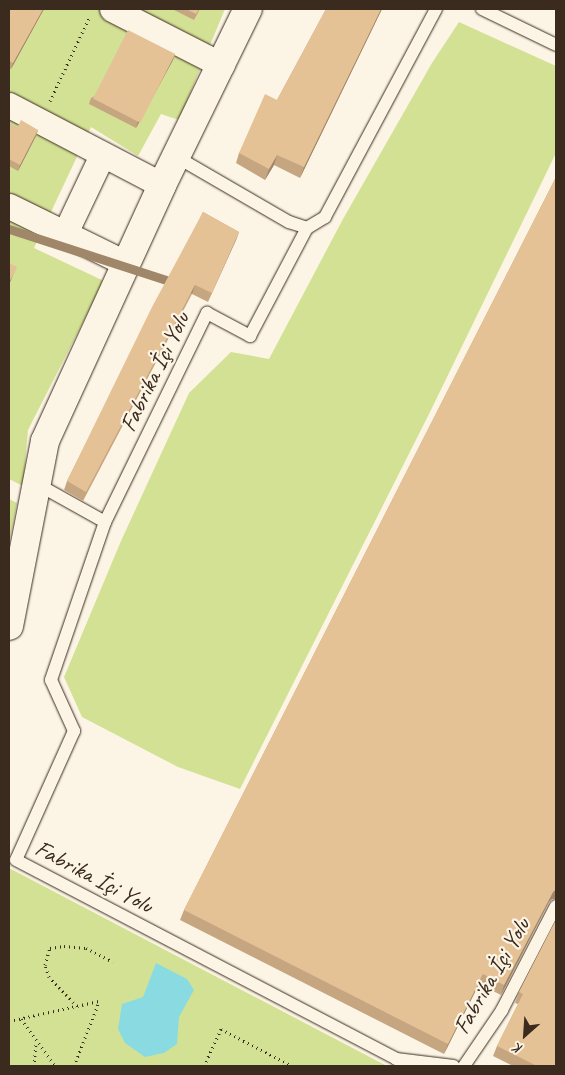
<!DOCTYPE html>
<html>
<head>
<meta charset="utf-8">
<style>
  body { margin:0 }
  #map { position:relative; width:565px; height:1075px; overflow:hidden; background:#fcf5e5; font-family:Caveat,sans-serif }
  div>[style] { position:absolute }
  .green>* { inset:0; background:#d3e194 }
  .water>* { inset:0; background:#8adbe1 }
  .path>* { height:3px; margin-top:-1.5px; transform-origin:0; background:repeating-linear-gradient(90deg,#3b2a1e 0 1px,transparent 0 5px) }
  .roads { filter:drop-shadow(0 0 1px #3b2a1e) drop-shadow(0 0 1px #3b2a1e) }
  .lane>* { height:12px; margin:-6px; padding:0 6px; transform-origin:6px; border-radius:6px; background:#fcf5e5 }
  .street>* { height:25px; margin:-12.5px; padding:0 12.5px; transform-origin:12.5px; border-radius:12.5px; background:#fcf5e5 }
  .secondary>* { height:28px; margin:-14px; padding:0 14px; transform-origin:14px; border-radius:14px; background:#fcf5e5 }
  .wall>* { inset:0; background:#c5a681 }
  .shaded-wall>* { inset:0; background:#a08769; transform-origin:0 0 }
  .building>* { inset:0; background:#e5c196; transform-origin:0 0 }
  span { translate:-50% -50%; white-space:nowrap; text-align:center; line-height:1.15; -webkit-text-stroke:4.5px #fcf5e5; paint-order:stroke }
  .street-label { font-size:24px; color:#3b2a1e }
  .frame { position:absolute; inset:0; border:10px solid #3b2a1e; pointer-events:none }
  .north { position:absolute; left:500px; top:1010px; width:50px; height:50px; -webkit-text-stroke:4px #fcf5e5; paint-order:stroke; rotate:206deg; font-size:14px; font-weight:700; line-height:20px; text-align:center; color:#3b2a1e }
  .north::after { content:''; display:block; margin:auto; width:18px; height:22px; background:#3b2a1e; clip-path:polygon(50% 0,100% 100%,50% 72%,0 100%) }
</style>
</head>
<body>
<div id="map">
  <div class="green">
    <div style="clip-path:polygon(9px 9px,225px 9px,179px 120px,161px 114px,138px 156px,91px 127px,34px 248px,104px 281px,28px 430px,23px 486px,9px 479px)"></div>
    <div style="clip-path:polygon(459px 22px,556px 66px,556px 153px,430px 412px,240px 789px,178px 767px,82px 717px,64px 677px,121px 541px,189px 393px,231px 352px,269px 359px,343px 219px,432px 63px)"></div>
    <div style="clip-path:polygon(9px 499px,17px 503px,9px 544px)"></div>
    <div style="clip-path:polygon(9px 868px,387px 1066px,9px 1066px)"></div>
  </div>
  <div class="water">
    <div style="clip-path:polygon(156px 963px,187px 979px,194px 990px,179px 1017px,177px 1044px,164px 1053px,145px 1057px,125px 1043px,118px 1029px,122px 1004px,143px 997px)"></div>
  </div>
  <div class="path">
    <div style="left:50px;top:101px;width:94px;rotate:-64.8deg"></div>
    <div style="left:77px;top:1006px;width:40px;rotate:-134deg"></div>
    <div style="left:49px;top:977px;width:13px;rotate:-108deg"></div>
    <div style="left:45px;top:965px;width:18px;rotate:-74deg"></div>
    <div style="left:50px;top:948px;width:14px;rotate:-8deg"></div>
    <div style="left:64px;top:946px;width:22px;rotate:5deg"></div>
    <div style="left:86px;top:948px;width:30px;rotate:27deg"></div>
    <div style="left:21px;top:1019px;width:58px;rotate:54.1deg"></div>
    <div style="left:9px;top:1021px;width:92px;rotate:-12.5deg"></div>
    <div style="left:34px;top:1066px;width:24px;rotate:-85deg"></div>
    <div style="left:74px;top:1066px;width:69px;rotate:-68.7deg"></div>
    <div style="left:204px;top:1066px;width:41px;rotate:-65.3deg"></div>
    <div style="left:221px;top:1029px;width:80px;rotate:27.5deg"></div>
    <div style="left:347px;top:1066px;width:1px;rotate:-45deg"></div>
  </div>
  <div class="roads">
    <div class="lane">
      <div style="left:482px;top:9px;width:82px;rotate:25.9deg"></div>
      <div style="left:175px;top:156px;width:132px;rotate:30.1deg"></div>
      <div style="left:289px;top:222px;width:19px;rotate:18deg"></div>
      <div style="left:307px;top:228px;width:21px;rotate:-31deg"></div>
      <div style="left:325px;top:217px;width:236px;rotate:-61.9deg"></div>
      <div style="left:37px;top:484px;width:78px;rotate:29.2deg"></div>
      <div style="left:105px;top:522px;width:167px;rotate:108.9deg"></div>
      <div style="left:51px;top:680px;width:56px;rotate:65.7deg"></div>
      <div style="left:74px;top:731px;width:141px;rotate:114.2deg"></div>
      <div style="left:16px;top:860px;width:429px;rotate:27.6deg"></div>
      <div style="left:396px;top:1059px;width:58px;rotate:6.9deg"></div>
      <div style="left:105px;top:522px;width:233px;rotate:-64deg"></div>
      <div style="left:207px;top:313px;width:49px;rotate:28.1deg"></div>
      <div style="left:250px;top:336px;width:122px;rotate:-62.2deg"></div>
      <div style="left:464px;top:1066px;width:68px;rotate:-55.8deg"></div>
      <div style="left:502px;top:1010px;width:117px;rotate:-62.6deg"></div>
    </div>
    <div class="street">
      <div style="left:112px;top:9px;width:123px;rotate:27deg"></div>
      <div style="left:9px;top:105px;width:173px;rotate:27.6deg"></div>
      <div style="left:9px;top:206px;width:131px;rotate:26.2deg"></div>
      <div style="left:65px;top:233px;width:86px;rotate:-64.6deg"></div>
    </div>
    <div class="secondary">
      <div style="left:9px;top:626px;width:188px;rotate:-79deg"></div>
      <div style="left:45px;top:441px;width:281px;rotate:-65.4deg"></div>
      <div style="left:162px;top:185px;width:196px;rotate:-64deg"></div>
    </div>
  </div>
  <div class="wall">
    <div style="clip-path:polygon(9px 9px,44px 9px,11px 69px,9px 68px)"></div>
    <div style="clip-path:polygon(172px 9px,200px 9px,194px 20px)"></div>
    <div style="clip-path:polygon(326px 9px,382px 9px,300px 178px,274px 165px,265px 180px,236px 163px,239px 153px,277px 100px)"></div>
    <div style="clip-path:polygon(175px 54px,173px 60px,136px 128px,89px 104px,91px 98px)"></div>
    <div style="clip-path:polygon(9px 123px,17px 128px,38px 130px,36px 136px,18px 171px,9px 166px)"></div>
    <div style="clip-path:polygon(556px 177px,556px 899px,552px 899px,549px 902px,501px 995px,479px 984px,444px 1054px,180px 920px,184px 910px)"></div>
    <div style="clip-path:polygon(203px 212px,239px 232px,236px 240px,208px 302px,192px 294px,83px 501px,64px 490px,67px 481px)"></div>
    <div style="clip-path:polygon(556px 920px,556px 1066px,513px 1066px,493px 1056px,497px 1046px,518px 1004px,515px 1003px,519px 992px)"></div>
  </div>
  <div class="shaded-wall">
    <div style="clip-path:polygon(43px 9px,44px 9px,11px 69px,13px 63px)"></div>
    <div style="clip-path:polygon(381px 9px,382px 9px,300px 178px,304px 167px)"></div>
    <div style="clip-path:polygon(175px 54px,173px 60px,136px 128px,138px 122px)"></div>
    <div style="clip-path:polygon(38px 130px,36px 136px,18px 171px,20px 165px)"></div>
    <div style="clip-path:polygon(277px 155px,274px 165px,265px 180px,269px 169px)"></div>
    <div style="clip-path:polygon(239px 232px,236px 240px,208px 302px,212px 293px)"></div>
    <div style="clip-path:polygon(17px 267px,13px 275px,9px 285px,9px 282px)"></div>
    <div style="left:195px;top:285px;width:9px;height:234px;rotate:108deg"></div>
    <div style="clip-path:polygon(556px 889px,556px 899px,552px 899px,549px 902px,501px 995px,504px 985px,553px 892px)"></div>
    <div style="clip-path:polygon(483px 974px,479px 984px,444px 1054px,448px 1044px)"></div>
  </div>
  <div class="building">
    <div style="clip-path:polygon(9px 9px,43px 9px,13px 63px,9px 61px)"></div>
    <div style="clip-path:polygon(186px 9px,199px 9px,196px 14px)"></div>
    <div style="clip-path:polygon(326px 9px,381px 9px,304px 167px,277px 155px,269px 169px,239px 153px,265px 94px,277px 100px)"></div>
    <div style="left:128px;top:30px;width:53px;height:77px;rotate:27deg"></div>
    <div style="clip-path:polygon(21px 120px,38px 130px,20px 165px,9px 159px,9px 123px,17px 128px)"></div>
    <div style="clip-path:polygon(556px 177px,556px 889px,553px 892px,504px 985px,483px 974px,448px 1044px,184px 910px)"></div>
    <div style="clip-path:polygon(203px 212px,239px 232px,212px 293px,195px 285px,86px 492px,67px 481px,152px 307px)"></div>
    <div style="clip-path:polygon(9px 263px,17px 267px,9px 282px)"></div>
    <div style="clip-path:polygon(556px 920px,556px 1066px,537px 1066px,497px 1046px,523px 994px,519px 992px)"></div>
  </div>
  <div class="street-label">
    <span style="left:155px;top:372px;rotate:-64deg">Fabrika İçi Yolu</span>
    <span style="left:94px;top:877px;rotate:28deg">Fabrika İçi Yolu</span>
    <span style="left:492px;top:976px;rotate:-60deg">Fabrika İçi Yolu</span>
  </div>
  <div class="frame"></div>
  <div class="north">K</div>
</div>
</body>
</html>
